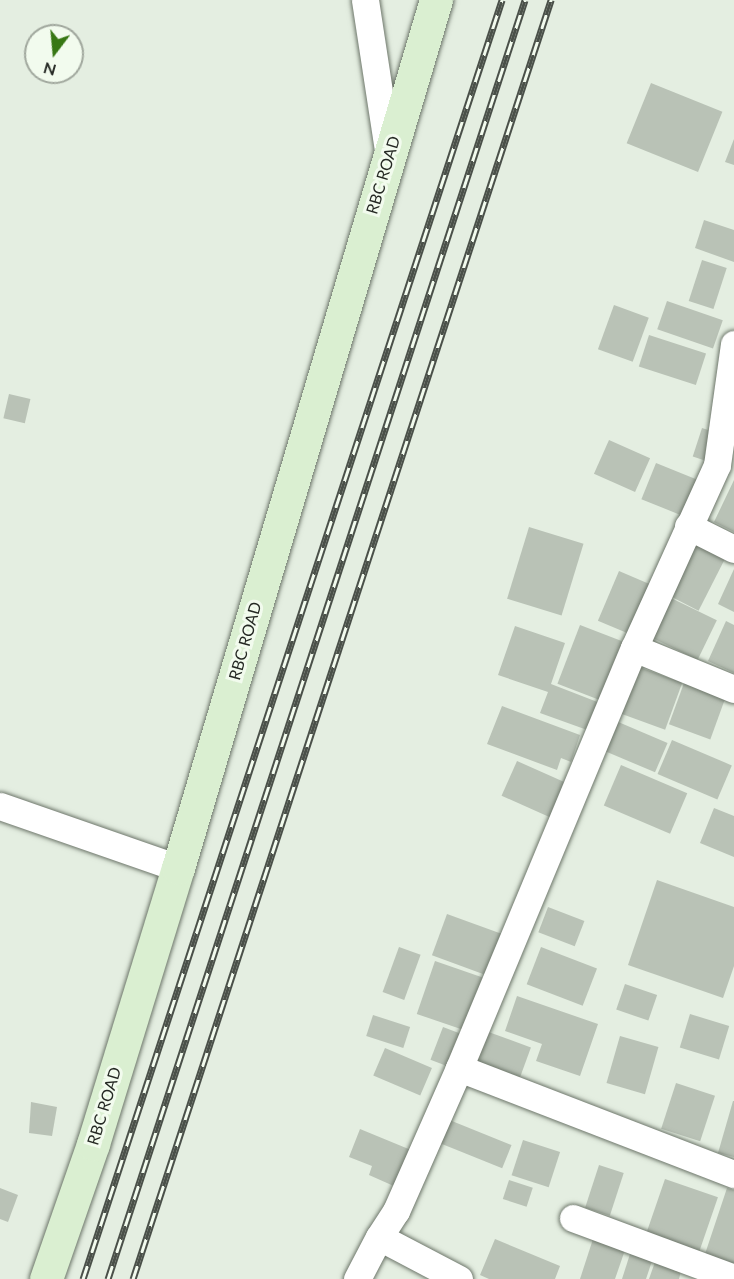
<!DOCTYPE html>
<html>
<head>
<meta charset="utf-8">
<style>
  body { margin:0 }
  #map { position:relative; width:734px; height:1279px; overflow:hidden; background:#e4eee1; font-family:Lato,sans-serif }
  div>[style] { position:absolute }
  .building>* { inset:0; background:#b9c2b6; transform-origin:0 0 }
  .roads { filter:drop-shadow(0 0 2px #6d766a) drop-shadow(0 0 2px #6d766a) }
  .street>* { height:27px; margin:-13.5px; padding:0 13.5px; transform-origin:13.5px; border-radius:13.5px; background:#fff }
  .secondary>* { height:33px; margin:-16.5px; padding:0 16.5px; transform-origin:16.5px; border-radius:16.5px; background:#daefd1 }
  .rail>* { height:7px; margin-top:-3.5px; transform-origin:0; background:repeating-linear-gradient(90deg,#f2fbee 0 14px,#4a5049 0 28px); box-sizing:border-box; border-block:2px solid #4a5049 }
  span { translate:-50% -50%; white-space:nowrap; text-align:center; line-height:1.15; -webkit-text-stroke:6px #f2fbee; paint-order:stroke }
  .street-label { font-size:16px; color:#242823 }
  .north { position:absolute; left:24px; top:24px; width:60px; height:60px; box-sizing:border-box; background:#f2fbee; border:2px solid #a0a79d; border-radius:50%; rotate:196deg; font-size:16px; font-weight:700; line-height:24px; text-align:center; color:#242823 }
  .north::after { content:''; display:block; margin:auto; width:21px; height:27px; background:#377714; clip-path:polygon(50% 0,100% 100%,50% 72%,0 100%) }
</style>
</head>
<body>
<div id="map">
  <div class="building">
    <div style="left:651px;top:83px;width:77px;height:65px;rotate:22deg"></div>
    <div style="clip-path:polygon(734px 139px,734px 165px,725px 162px)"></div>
    <div style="clip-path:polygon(704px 220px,734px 230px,734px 262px,695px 248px)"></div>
    <div style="left:702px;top:260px;width:26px;height:43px;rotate:18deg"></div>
    <div style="left:667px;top:301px;width:59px;height:30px;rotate:19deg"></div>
    <div style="left:614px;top:305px;width:37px;height:47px;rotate:20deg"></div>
    <div style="left:649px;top:335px;width:60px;height:33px;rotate:18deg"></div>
    <div style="left:9px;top:394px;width:22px;height:25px;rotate:13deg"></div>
    <div style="left:702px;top:428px;width:20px;height:30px;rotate:18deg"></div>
    <div style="left:609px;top:440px;width:45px;height:37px;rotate:24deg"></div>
    <div style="left:656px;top:463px;width:50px;height:39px;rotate:22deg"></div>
    <div style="clip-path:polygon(734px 480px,734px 532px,714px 522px)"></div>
    <div style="left:529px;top:527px;width:57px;height:75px;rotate:17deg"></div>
    <div style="left:692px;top:531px;width:42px;height:68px;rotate:27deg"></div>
    <div style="clip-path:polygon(734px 569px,734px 612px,718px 604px)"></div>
    <div style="left:619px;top:571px;width:33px;height:54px;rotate:23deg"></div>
    <div style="left:671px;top:598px;width:51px;height:44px;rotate:26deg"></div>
    <div style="clip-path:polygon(726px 621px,734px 625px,734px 673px,708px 661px)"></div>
    <div style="left:580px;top:625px;width:48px;height:63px;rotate:21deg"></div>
    <div style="clip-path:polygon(515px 626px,565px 643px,551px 684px,600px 703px,590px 731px,540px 713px,548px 692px,498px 675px)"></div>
    <div style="left:639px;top:667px;width:46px;height:50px;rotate:20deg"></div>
    <div style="left:684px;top:683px;width:44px;height:44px;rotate:20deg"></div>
    <div style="clip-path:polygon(502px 706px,580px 735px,571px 762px,561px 758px,557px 770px,487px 744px)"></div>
    <div style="left:616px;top:721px;width:56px;height:32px;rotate:23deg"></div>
    <div style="left:672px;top:740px;width:65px;height:37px;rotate:23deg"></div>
    <div style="left:517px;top:761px;width:56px;height:38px;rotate:24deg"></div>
    <div style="left:621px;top:765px;width:72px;height:44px;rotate:23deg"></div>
    <div style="clip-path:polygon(714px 808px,734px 816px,734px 857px,700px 843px)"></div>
    <div style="clip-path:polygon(657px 880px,734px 907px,734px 966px,723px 998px,628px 965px)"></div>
    <div style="left:548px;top:907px;width:39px;height:27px;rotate:21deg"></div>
    <div style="left:447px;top:914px;width:63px;height:44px;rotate:20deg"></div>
    <div style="left:399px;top:947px;width:23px;height:48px;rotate:20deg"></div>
    <div style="left:541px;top:947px;width:60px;height:40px;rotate:21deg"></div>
    <div style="left:435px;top:961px;width:55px;height:56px;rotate:19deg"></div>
    <div style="left:625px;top:984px;width:34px;height:27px;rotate:19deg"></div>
    <div style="clip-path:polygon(517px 996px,598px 1024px,580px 1076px,536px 1061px,542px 1044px,505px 1031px)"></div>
    <div style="left:690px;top:1014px;width:41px;height:35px;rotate:17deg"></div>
    <div style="left:373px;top:1015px;width:39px;height:22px;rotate:18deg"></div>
    <div style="left:443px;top:1027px;width:19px;height:35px;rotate:21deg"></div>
    <div style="left:483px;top:1030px;width:51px;height:39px;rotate:20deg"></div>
    <div style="left:620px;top:1036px;width:40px;height:49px;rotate:16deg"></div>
    <div style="left:385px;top:1048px;width:51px;height:30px;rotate:23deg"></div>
    <div style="left:676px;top:1083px;width:41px;height:48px;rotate:18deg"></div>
    <div style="clip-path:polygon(733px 1101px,734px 1101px,734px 1157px,718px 1153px)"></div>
    <div style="clip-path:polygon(31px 1102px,57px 1107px,52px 1136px,29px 1133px)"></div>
    <div style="left:442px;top:1117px;width:75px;height:25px;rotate:22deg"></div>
    <div style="clip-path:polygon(360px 1129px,411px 1150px,396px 1187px,369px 1175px,372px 1166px,349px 1157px)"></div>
    <div style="left:523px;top:1140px;width:39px;height:37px;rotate:18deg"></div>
    <div style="left:599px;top:1165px;width:26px;height:45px;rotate:18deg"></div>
    <div style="left:665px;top:1179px;width:56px;height:60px;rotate:19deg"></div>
    <div style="left:509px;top:1180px;width:25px;height:20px;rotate:18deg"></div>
    <div style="clip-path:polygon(0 1188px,18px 1195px,8px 1222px,0 1219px)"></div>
    <div style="clip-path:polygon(727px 1188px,734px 1190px,734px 1267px,704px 1257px)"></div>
    <div style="clip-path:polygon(495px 1239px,560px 1266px,555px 1279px,489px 1279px,480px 1275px)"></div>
    <div style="clip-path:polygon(593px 1239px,625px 1250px,615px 1279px,580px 1279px)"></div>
    <div style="clip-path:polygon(630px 1254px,652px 1261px,646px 1279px,622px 1279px)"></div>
    <div style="clip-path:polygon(655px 1262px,681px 1271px,679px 1279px,649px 1279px)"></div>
  </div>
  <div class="roads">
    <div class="street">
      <div style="left:365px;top:0;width:158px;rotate:81.3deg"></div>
      <div style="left:734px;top:344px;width:122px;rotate:98deg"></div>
      <div style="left:717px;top:465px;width:201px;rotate:114.4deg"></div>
      <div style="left:634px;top:648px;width:108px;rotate:22.3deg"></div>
      <div style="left:688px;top:526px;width:51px;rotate:26.6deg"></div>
      <div style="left:0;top:806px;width:188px;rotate:19.2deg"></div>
      <div style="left:459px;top:1068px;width:295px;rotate:21.1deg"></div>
      <div style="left:573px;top:1218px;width:172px;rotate:20.4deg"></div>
      <div style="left:357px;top:1279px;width:47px;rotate:-62.4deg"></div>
      <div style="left:459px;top:1279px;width:90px;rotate:-152.3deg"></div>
      <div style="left:379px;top:1237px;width:31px;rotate:-57deg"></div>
      <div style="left:396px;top:1211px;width:156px;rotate:-66.2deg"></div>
      <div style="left:459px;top:1068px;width:455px;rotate:-67.4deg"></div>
    </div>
    <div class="secondary">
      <div style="left:46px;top:1279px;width:143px;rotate:-70.8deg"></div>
      <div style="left:93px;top:1144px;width:289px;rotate:-72.9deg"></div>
      <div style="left:178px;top:868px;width:906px;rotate:-73.45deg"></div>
    </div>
  </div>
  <div class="rail">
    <div style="left:83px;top:1279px;width:1346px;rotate:-71.86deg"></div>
    <div style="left:108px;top:1279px;width:1345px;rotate:-71.94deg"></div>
    <div style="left:133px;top:1279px;width:1346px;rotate:-71.9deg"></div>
  </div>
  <div class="street-label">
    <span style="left:383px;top:175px;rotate:-73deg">RBC ROAD</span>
    <span style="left:245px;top:641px;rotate:-74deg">RBC ROAD</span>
    <span style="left:104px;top:1106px;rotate:-73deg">RBC ROAD</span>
  </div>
  <div class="north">N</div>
</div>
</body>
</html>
